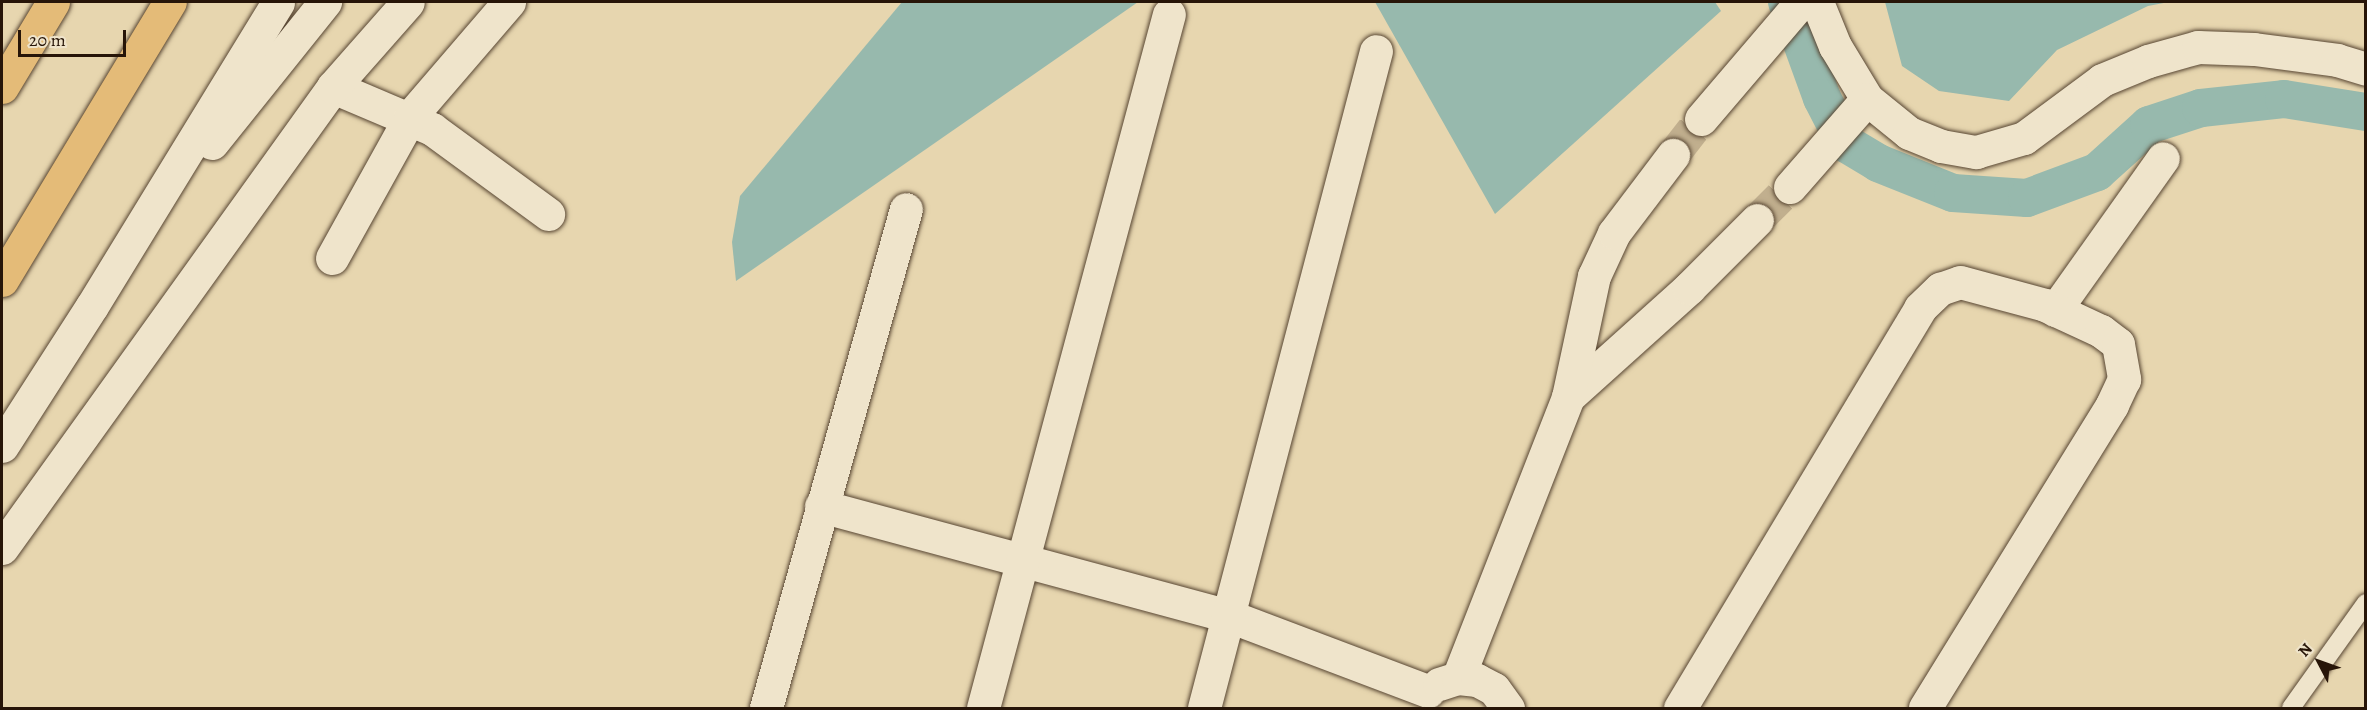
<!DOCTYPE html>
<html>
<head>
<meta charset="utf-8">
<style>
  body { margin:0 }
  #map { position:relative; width:2367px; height:710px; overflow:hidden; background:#e7d6af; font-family:Alegreya,serif }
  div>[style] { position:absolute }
  .water>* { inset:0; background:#97b9ad }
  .canal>* { height:38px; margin:-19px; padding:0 19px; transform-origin:19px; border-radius:19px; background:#97b9ad }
  .street-tunnel>* { height:33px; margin-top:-16.5px; transform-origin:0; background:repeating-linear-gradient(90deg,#c1af8e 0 33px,transparent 0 49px) }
  .roads { filter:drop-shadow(0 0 2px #574532) drop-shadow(0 0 2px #574532) }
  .lane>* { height:18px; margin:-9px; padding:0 9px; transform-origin:9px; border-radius:9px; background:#efe4cb }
  .street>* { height:33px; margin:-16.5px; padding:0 16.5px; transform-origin:16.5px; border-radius:16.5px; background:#efe4cb }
  .secondary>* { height:33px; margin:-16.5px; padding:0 16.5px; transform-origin:16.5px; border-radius:16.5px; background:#efe4cb }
  .primary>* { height:33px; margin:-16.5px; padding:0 16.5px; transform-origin:16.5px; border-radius:16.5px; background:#e4bb78 }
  span { translate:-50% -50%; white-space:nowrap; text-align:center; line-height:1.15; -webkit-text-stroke:4.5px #efe4cb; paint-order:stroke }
  .frame { position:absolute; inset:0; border:3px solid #271508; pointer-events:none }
  .north { position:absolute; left:2289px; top:632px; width:60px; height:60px; -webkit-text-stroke:4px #efe4cb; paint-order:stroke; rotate:311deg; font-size:16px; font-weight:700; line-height:24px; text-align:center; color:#271508 }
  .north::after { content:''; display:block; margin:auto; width:21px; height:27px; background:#271508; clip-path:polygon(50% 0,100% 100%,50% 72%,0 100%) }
  .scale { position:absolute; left:18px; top:30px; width:108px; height:27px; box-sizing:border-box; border:3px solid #271508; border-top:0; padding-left:8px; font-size:18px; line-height:21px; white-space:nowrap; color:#271508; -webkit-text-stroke:4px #efe4cb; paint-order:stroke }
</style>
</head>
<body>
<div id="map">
  <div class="water">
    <div style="clip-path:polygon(902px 2px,1138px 2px,736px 281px,732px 242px,740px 196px)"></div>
    <div style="clip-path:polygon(1375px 2px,1715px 2px,1721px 11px,1495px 214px)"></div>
    <div style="clip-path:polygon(1885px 2px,2169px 2px,2148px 6px,2057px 50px,2009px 101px,1939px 91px,1902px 66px)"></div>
  </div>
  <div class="canal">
    <div style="left:1787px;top:2px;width:102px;rotate:70deg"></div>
    <div style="left:1822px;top:98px;width:51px;rotate:62.9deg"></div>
    <div style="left:1845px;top:143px;width:39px;rotate:31deg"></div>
    <div style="left:1878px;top:163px;width:81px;rotate:21.8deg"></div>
    <div style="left:1953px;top:193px;width:74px;rotate:3.9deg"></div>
    <div style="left:2027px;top:198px;width:75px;rotate:-20.4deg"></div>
    <div style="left:2097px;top:172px;width:70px;rotate:-42.1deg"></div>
    <div style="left:2149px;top:125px;width:55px;rotate:-18.1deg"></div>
    <div style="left:2201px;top:108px;width:83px;rotate:-6.2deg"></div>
    <div style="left:2284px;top:99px;width:83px;rotate:9deg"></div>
  </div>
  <div class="street-tunnel">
    <div style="left:1673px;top:155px;width:46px;rotate:-52.1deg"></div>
    <div style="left:1757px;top:220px;width:47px;rotate:-45deg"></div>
  </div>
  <div class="roads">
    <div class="lane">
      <div style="left:2291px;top:708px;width:129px;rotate:-54.5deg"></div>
    </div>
    <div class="street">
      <div style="left:1817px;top:2px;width:48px;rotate:67.8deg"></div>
      <div style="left:1835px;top:46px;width:62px;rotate:58.9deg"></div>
      <div style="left:1867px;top:99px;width:54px;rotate:39deg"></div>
      <div style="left:1909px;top:133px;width:35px;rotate:22deg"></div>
      <div style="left:1941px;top:146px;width:36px;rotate:10deg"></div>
      <div style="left:1976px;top:152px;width:50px;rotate:-16.3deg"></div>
      <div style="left:2024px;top:138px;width:97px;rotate:-36.6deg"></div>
      <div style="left:2102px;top:80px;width:50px;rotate:-22.4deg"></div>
      <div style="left:2148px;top:61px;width:52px;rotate:-15.6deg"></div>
      <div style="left:2198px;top:47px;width:56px;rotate:2deg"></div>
      <div style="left:2254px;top:49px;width:84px;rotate:7.5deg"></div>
      <div style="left:2337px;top:60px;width:30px;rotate:17deg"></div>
      <div style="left:333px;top:87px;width:108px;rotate:23deg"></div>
      <div style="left:432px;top:129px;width:144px;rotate:36.2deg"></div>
      <div style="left:1701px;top:119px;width:154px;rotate:-49.5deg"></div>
      <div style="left:1790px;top:187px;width:117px;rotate:-48.8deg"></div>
      <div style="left:332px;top:258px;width:161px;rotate:-61deg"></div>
      <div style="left:410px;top:117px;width:152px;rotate:-49.3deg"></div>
      <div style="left:2055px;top:310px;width:186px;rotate:-54.6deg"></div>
      <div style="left:1568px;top:397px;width:163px;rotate:-42deg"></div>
      <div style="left:1689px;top:288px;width:96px;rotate:-45deg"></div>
      <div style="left:821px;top:506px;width:423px;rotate:15.1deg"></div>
      <div style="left:1229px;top:616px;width:213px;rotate:20.7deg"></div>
      <div style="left:2px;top:548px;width:568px;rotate:-54.32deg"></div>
      <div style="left:333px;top:87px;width:113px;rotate:-48.6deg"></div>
      <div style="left:1458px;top:678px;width:302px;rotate:-68.6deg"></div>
      <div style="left:1568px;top:397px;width:124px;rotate:-77.9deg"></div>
      <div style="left:1594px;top:276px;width:47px;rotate:-65.1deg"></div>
      <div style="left:1614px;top:233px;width:98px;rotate:-52.9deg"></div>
      <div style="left:1439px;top:684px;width:20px;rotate:-18deg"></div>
      <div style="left:1458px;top:678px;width:19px;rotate:6deg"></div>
      <div style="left:1477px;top:680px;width:19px;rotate:28deg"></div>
      <div style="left:1494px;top:689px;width:24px;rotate:54deg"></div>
      <div style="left:766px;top:708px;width:518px;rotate:-74.33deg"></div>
      <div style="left:983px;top:708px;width:718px;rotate:-75deg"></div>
      <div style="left:1204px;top:708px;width:679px;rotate:-75.33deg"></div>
      <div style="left:1680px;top:708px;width:466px;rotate:-59deg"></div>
      <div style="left:1920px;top:308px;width:28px;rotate:-44deg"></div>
      <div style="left:1940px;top:289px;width:21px;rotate:-19deg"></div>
      <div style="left:1960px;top:282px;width:88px;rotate:15.1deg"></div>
      <div style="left:2045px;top:305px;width:62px;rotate:24.9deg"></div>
      <div style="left:2101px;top:331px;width:21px;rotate:37deg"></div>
      <div style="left:2118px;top:344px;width:36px;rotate:80deg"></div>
      <div style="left:2124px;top:379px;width:29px;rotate:115deg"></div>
      <div style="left:2112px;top:405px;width:356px;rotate:121.7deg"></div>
    </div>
    <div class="secondary">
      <div style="left:212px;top:143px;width:181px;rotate:-51.3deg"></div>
      <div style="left:2px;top:446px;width:166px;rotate:-57.3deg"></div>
      <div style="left:92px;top:306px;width:356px;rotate:-58.5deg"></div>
    </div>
    <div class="primary">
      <div style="left:2px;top:87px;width:99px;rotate:-59deg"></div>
      <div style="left:2px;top:280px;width:325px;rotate:-58.9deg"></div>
    </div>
  </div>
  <div class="frame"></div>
  <div class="north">N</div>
  <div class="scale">20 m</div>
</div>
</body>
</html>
